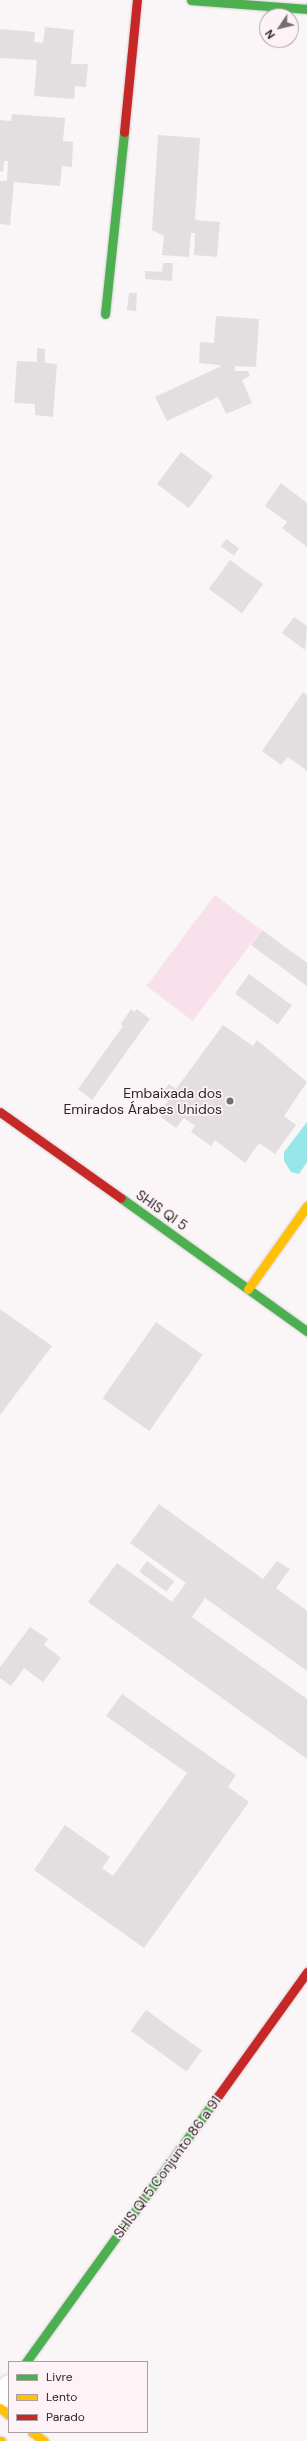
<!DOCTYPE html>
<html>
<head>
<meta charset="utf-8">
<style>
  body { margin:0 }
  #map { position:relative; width:307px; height:2441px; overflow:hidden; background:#faf5f7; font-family:"DM Sans",sans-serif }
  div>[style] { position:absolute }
  .green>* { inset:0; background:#f9e1eb; transform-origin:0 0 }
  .water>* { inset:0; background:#96e6ea }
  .building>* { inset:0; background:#e3dee0; transform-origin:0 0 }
  .roads { filter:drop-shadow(0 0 1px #d8d2d4) drop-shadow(0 0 1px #d8d2d4) }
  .street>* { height:22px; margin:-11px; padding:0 11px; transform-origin:11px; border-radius:11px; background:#fefefe }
  .fast>* { height:9px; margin:-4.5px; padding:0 4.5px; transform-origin:4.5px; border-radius:4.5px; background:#4caf50 }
  .slow>* { height:9px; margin:-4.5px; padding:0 4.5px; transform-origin:4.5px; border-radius:4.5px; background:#ffc107 }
  .jam>* { height:9px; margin:-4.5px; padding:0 4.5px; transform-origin:4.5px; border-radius:4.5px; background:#c62828 }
  .dots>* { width:11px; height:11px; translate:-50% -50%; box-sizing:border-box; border:2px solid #fdf2f6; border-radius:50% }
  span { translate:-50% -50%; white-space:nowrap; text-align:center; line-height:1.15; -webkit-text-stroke:3.5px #fdf2f6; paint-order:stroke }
  .poi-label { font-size:14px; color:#2b2528 }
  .right { translate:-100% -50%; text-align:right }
  .street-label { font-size:14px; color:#2b2528 }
  .legend { position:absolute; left:8px; top:2361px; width:140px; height:72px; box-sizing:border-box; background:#fdf2f6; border:1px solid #a9a0a4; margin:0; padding:5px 7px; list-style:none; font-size:12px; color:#2b2528 }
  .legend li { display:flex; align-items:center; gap:8px; height:20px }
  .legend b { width:20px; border:1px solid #a9a0a4 }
  .north { position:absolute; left:259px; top:8px; width:40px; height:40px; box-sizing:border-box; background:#fdf2f6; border:1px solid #a9a0a4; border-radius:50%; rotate:235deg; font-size:11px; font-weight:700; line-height:16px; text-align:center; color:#2b2528 }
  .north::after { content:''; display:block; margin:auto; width:14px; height:18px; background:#736e70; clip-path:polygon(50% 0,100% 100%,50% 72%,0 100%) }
</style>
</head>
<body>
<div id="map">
  <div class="green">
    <div style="left:215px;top:895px;width:58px;height:114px;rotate:37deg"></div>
  </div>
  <div class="water">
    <div style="clip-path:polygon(307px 1122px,307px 1162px,299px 1174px,291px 1172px,284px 1161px,284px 1152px)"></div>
  </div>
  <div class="building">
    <div style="clip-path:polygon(45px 27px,74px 30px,71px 64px,88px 64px,86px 87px,75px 86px,74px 99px,34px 96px,37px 60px,0 58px,0 29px,35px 32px,34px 42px,43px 43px)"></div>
    <div style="clip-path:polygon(12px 114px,65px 118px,63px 141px,73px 142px,72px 167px,62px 166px,60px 186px,14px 182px,10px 225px,0 224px,0 181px,7px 181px,8px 161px,4px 161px,3px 172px,0 171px,0 120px,11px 121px)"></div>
    <div style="clip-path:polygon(158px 135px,200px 138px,195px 220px,220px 222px,217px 257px,194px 255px,195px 233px,191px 233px,189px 257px,162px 255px,164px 236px,152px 230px)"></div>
    <div style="clip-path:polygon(163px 263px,173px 263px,172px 281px,145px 279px,145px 271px,162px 272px)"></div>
    <div style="clip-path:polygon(129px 293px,137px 293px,136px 311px,127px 310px)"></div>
    <div style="clip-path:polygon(216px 316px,259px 319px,256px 367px,235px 366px,235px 371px,248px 371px,250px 376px,242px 380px,252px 403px,226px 414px,218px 397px,167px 421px,155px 397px,219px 367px,220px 369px,220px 365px,199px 363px,200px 342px,214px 343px)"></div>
    <div style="clip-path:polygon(37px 348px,45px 349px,45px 363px,57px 364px,53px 417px,35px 415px,35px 404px,14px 403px,17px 361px,37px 362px)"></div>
    <div style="left:181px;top:452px;width:40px;height:40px;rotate:37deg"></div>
    <div style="clip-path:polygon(281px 483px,307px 503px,307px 547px,282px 528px,287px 522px,265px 506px)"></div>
    <div style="left:226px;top:539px;width:16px;height:9px;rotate:35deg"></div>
    <div style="left:230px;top:560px;width:41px;height:36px;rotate:36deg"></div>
    <div style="clip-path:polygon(294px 617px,307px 626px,305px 650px,282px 633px)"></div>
    <div style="clip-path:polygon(303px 692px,307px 695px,307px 771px,288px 757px,281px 765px,262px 751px)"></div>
    <div style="clip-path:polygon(262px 930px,307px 963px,307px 986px,251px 945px)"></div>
    <div style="left:249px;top:974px;width:53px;height:24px;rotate:36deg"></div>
    <div style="clip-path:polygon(131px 1009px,134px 1012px,137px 1009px,150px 1019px,92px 1100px,78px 1089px,123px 1026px,121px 1024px)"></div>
    <div style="clip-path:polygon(223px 1025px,253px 1046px,257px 1040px,307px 1082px,284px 1116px,296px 1125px,275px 1154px,259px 1143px,245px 1163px,215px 1140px,211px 1146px,191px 1132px,195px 1126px,184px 1118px,176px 1128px,161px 1117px,168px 1107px,165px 1105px,168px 1101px,160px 1095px,169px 1084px,176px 1089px)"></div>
    <div style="clip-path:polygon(0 1309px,52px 1346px,0 1415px)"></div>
    <div style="left:156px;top:1322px;width:57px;height:93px;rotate:35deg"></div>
    <div style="clip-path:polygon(159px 1504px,263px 1579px,277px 1561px,290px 1569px,276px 1588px,307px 1611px,307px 1671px,205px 1598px,192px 1617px,307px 1699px,307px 1759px,88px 1602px,117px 1563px,172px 1602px,186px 1583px,130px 1543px)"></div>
    <div style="left:147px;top:1561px;width:34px;height:13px;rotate:37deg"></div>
    <div style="clip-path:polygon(30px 1627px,48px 1639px,44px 1645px,61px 1658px,43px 1682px,24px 1668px,11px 1686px,0 1678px,0 1667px)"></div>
    <div style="clip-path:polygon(122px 1694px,236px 1775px,228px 1787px,249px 1802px,144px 1948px,34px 1870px,65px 1825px,110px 1857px,102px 1868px,113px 1876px,187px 1773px,106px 1716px)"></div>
    <div style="left:146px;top:2010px;width:69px;height:26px;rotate:36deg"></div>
  </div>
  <div class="roads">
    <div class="street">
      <div style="left:0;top:2398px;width:15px;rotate:-53deg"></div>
    </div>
    <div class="fast">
      <div style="left:191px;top:0;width:116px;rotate:4.4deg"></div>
      <div style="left:105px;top:314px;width:183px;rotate:-84deg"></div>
      <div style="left:121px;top:1198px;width:229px;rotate:35.6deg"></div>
      <div style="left:26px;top:2362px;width:328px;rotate:-54.2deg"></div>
    </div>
    <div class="slow">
      <div style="left:248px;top:1289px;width:102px;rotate:-54.6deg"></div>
      <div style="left:0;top:2408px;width:11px;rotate:38deg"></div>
      <div style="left:32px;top:2432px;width:15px;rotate:37deg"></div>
      <div style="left:0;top:2441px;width:1px"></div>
    </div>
    <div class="jam">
      <div style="left:124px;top:132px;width:133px;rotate:-84.4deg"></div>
      <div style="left:0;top:1112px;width:148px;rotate:35.4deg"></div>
      <div style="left:218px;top:2096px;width:153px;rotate:-54.3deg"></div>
    </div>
  </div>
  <div class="dots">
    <div style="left:230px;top:1101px;background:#736e70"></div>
  </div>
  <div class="poi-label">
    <span class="right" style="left:222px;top:1101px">Embaixada dos<br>Emirados Árabes Unidos</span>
  </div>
  <div class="street-label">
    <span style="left:162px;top:1210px;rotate:35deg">SHIS QI 5</span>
    <span style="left:167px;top:2167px;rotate:-54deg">SHIS QI 5 Conjunto 86 a 91</span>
  </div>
  <ul class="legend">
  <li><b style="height:5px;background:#4caf50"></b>Livre</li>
  <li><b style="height:5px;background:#ffc107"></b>Lento</li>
  <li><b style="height:5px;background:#c62828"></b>Parado</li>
  </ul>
  <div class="north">N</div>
</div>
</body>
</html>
